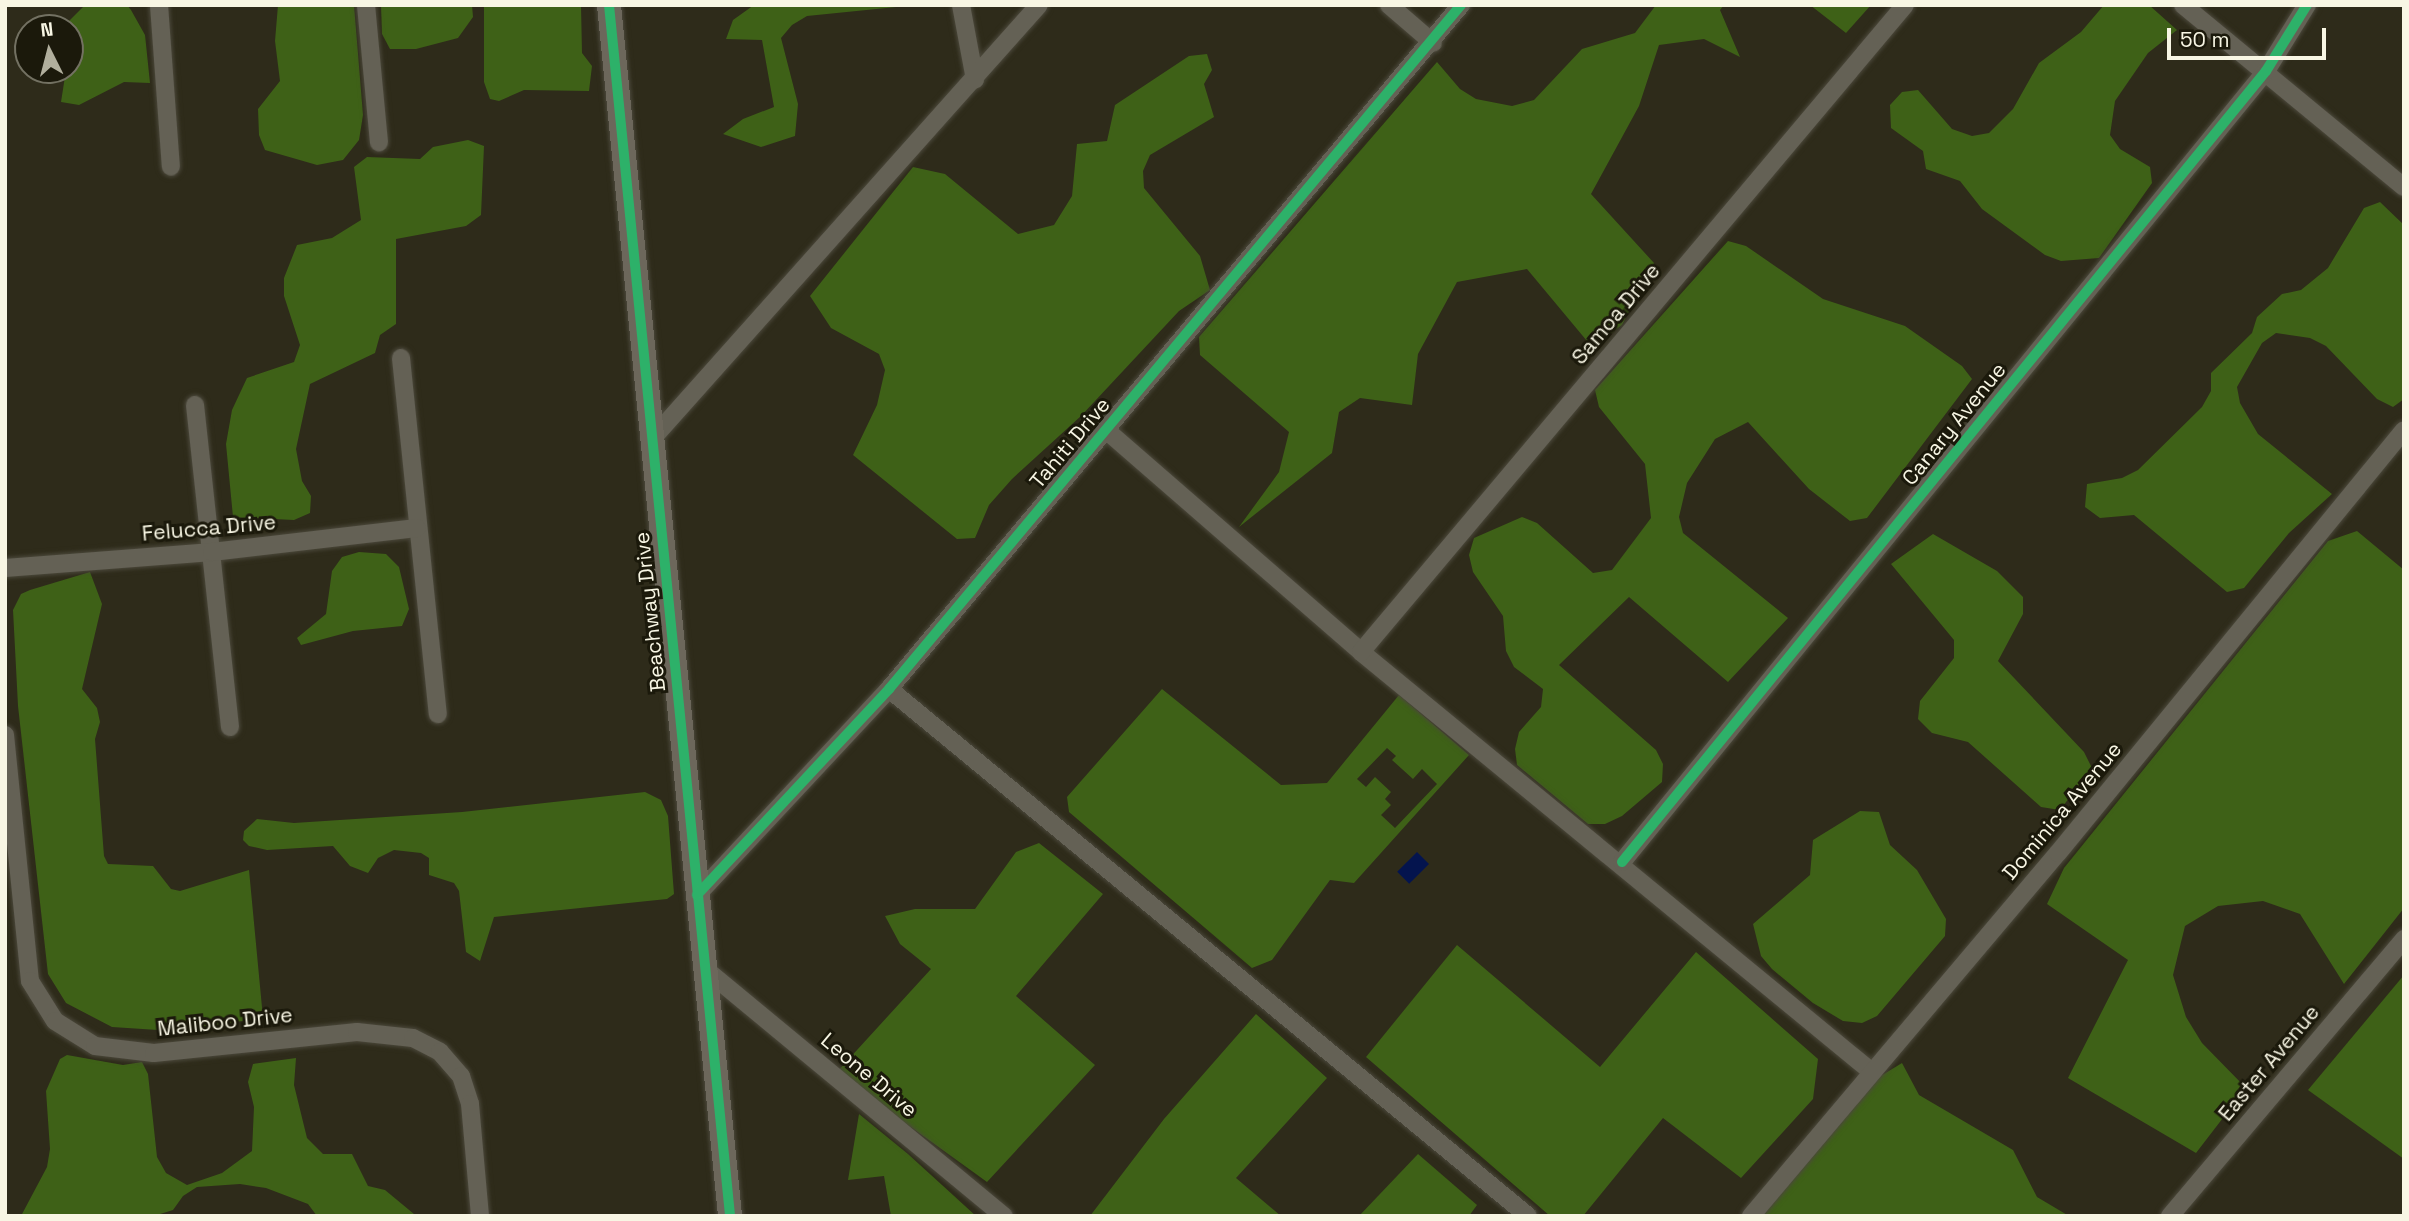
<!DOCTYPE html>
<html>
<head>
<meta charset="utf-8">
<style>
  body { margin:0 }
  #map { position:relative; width:2409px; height:1221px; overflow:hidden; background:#2e2b1a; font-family:"Space Grotesk",sans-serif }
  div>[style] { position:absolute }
  .forest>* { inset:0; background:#3e6117 }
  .water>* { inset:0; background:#04144e; transform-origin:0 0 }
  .roads { filter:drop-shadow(0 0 2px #4b483b) drop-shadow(0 0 2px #4b483b) }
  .street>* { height:18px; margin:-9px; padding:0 9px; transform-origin:9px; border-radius:9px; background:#646155 }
  .secondary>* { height:24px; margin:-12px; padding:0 12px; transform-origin:12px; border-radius:12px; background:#6c675b }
  .cycleway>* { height:10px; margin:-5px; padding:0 5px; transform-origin:5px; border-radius:5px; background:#2db169 }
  span { translate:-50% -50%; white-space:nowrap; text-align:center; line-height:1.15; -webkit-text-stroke:6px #1b190b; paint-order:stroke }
  .street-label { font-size:21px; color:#f8f6e4 }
  .frame { position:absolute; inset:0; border:7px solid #f8f6e4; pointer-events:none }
  .north { position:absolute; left:14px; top:14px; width:70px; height:70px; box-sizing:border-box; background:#1b190b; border:2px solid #737162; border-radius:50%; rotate:354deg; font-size:19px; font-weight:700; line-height:28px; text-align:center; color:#f8f6e4 }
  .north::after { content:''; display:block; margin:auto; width:24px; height:32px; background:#b1af9d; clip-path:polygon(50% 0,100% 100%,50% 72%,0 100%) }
  .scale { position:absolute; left:2167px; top:28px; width:159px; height:32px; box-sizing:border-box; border:4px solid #f8f6e4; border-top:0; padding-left:9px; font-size:21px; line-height:24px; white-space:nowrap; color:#f8f6e4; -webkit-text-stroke:5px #1b190b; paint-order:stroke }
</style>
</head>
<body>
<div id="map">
  <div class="forest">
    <div style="clip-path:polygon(85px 5px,127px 5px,131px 10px,145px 35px,150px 83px,124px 82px,79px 105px,61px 102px,66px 70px,70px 70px,67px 23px)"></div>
    <div style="clip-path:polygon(278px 5px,354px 5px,363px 115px,359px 140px,343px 160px,317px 165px,265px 150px,259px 135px,258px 109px,280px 81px,275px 41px)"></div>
    <div style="clip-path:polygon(381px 5px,472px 5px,473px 17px,458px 38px,416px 49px,390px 49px,382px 34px)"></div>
    <div style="clip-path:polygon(484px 5px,581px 5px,582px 53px,592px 66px,589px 91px,524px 90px,499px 101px,490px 99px,484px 82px)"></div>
    <div style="clip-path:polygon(754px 5px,916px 5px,807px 16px,792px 25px,781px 38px,798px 104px,795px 136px,761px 147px,723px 134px,743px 119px,774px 107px,762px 40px,726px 39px,733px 20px)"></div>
    <div style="clip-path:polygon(1656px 5px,1724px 5px,1720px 10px,1740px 57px,1704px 39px,1659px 45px,1639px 106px,1591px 194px,1654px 263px,1622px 325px,1592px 347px,1527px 269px,1457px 282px,1418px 354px,1412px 405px,1360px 398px,1339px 412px,1332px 453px,1239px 527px,1279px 472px,1289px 432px,1200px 355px,1199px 337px,1437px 62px,1460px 89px,1476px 99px,1512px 106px,1534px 100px,1582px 49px,1635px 33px)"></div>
    <div style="clip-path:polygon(1810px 5px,1871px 5px,1846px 33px)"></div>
    <div style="clip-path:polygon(2104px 5px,2149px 5px,2177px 30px,2148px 53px,2115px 101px,2110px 135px,2120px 149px,2150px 167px,2152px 183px,2099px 258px,2061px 261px,2045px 255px,1982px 209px,1960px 181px,1926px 169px,1923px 151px,1891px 128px,1890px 105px,1902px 92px,1918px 90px,1952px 129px,1972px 136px,1989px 133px,2013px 109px,2039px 63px,2081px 32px)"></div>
    <div style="clip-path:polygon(1207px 54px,1212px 70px,1204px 84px,1214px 117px,1150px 155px,1143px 171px,1144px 188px,1200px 256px,1210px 290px,1179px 311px,1081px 416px,1012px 479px,989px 505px,975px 538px,957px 539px,853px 455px,877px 405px,885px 370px,879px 354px,831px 328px,810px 296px,913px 167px,945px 174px,1018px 234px,1054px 225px,1072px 196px,1077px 144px,1107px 141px,1115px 105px,1189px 56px)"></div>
    <div style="clip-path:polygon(468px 140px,484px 146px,481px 215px,466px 226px,396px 239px,396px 324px,380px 335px,375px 353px,310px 384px,296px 449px,302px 481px,311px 496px,310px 513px,294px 520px,233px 517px,226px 444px,232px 410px,247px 378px,294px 362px,300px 345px,284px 296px,284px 278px,297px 245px,332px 238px,361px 220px,354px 167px,367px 157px,420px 159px,433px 147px)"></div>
    <div style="clip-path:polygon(2380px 202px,2404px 225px,2404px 399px,2393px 407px,2377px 399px,2326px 346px,2310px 338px,2276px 333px,2262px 343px,2237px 387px,2240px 403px,2258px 434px,2332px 494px,2289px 533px,2244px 588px,2227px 592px,2134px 515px,2100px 518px,2085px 507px,2087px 484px,2122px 478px,2138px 470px,2202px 407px,2211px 391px,2211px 373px,2252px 333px,2257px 317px,2282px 294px,2301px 290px,2328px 268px,2364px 208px)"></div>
    <div style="clip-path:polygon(1728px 241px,1746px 246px,1823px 299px,1905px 326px,1962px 366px,1972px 379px,1867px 518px,1850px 521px,1809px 489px,1748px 422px,1715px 439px,1687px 483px,1679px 517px,1683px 533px,1788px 618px,1728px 682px,1629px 597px,1559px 665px,1656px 750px,1663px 764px,1662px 782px,1622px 816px,1605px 824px,1588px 824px,1517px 765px,1515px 749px,1519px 732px,1541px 707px,1543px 689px,1514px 667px,1506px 651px,1503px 616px,1473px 572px,1469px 555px,1474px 538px,1522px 517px,1537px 523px,1593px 573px,1612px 570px,1651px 518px,1645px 464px,1599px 407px,1595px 390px)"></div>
    <div style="clip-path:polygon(2357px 531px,2404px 570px,2404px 908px,2344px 984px,2300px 914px,2263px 901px,2218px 906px,2185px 926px,2173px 975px,2186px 1017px,2202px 1043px,2246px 1088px,2196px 1153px,2068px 1078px,2128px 960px,2047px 904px,2064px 868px,2328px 541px)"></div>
    <div style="clip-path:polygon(1933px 534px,1997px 571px,2023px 597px,2023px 614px,1998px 661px,2084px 752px,2092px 768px,2060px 810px,2041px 807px,1968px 742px,1932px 733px,1918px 719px,1920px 701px,1954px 658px,1954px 640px,1891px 564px)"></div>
    <div style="clip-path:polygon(359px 552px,386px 554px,399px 567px,409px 609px,402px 626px,353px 631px,301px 645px,297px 638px,326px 614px,332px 571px,342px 557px)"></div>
    <div style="clip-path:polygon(90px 572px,102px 604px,82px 689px,97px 708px,100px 722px,95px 739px,104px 856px,108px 864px,153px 866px,171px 889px,180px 891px,249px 870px,263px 1018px,173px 1031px,112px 1027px,66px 1003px,48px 974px,18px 706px,13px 610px,21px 594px,30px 590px)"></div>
    <div style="clip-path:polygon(evenodd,1162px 689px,1281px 785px,1327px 783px,1399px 695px,1469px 755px,1354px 883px,1330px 880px,1272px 960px,1252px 968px,1069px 812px,1067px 797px,1162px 689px,1387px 748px,1396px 756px,1392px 760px,1413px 779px,1422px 769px,1437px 784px,1395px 828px,1381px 815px,1391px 805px,1385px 799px,1391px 792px,1375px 777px,1366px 787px,1357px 779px,1387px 748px)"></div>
    <div style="clip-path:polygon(645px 792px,661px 800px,668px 816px,674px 894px,667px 899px,494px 917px,480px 961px,466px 952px,459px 891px,454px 883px,429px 875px,429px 858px,421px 853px,394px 850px,378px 858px,368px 873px,350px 866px,333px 846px,267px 850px,249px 846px,243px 840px,244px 831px,257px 819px,294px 823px,462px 812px)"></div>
    <div style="clip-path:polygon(1860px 811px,1879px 812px,1890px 845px,1917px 870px,1946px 919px,1945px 936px,1877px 1016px,1862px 1023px,1843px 1021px,1813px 1003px,1772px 969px,1761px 956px,1753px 924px,1810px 875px,1813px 840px)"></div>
    <div style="clip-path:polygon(1039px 843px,1103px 894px,1016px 996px,1095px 1065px,987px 1182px,836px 1073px,931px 969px,900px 944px,885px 916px,915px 909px,975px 909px,1016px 852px)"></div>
    <div style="clip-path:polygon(1457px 945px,1600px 1067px,1696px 952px,1818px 1059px,1813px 1099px,1741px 1178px,1663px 1118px,1583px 1216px,1550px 1216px,1366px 1057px)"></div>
    <div style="clip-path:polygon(2404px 975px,2404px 1159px,2308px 1090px)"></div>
    <div style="clip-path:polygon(1256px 1014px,1327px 1078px,1236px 1178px,1281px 1216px,1090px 1216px,1164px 1119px)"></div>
    <div style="clip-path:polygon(67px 1055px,123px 1065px,142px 1062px,148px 1074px,157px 1157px,166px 1173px,187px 1185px,222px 1173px,252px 1151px,254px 1107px,248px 1082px,253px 1064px,296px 1058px,294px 1085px,307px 1138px,323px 1154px,352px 1154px,368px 1186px,385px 1190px,414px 1214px,427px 1216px,317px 1216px,308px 1204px,266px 1188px,240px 1184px,197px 1187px,183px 1196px,173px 1210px,157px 1215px,21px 1216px,47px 1167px,50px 1149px,46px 1091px,60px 1059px)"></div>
    <div style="clip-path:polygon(1902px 1063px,1919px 1095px,2013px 1150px,2037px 1197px,2069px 1216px,1762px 1216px,1874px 1080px)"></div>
    <div style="clip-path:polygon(859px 1114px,908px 1154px,976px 1216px,891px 1216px,884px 1176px,848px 1180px)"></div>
    <div style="clip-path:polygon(1418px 1154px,1477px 1205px,1469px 1216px,1359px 1216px)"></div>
  </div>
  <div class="water">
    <div style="left:1417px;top:852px;width:17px;height:28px;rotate:45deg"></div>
  </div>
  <div class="roads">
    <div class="street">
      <div style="left:159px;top:5px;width:162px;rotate:85.8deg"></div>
      <div style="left:366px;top:5px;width:138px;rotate:84.6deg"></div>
      <div style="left:961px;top:5px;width:76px;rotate:79.4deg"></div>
      <div style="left:1389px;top:5px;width:58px;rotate:40.8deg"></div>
      <div style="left:2183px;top:5px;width:286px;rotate:39.5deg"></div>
      <div style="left:401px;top:358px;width:358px;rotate:84.1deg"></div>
      <div style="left:195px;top:405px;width:324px;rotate:83.8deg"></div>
      <div style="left:1106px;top:430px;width:338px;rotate:41deg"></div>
      <div style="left:1361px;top:652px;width:661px;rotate:39.42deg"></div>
      <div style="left:652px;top:439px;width:581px;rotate:-48.28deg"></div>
      <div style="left:5px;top:568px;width:208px;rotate:-4.4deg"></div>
      <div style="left:212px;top:552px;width:206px;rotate:-6.7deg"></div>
      <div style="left:1361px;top:652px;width:845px;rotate:-49.94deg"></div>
      <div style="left:889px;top:689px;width:828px;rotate:39.51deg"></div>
      <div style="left:5px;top:735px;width:247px;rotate:84.2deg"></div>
      <div style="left:30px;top:981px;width:47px;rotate:58deg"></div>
      <div style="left:55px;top:1021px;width:47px;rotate:32deg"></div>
      <div style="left:95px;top:1046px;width:59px;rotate:6.8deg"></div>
      <div style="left:154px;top:1053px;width:204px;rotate:-5.9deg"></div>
      <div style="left:357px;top:1032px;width:56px;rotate:6.1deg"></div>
      <div style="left:413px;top:1038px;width:30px;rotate:27deg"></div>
      <div style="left:440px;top:1052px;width:32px;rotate:49deg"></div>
      <div style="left:461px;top:1076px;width:29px;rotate:72deg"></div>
      <div style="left:470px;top:1104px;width:112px;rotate:84.9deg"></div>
      <div style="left:1622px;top:862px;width:1020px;rotate:-50.85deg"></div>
      <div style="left:2266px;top:71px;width:78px;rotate:-58.2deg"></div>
      <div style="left:697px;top:895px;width:282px;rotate:-47deg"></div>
      <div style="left:889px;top:689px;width:892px;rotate:-50.1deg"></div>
      <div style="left:705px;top:969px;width:388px;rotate:39.6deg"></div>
      <div style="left:1751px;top:1216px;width:475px;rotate:-49.8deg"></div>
      <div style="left:2058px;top:853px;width:546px;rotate:-50.72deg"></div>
      <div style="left:2170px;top:1216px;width:363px;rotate:-49.8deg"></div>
    </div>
    <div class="secondary">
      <div style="left:609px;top:5px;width:1217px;rotate:84.29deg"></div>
    </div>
  </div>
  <div class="cycleway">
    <div style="left:609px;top:5px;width:1217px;rotate:84.29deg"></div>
    <div style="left:1622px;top:862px;width:1020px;rotate:-50.85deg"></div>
    <div style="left:2266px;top:71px;width:78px;rotate:-58.2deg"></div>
    <div style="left:697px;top:895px;width:282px;rotate:-47deg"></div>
    <div style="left:889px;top:689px;width:892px;rotate:-50.1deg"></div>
  </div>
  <div class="street-label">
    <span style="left:1616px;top:314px;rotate:-50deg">Samoa Drive</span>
    <span style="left:1954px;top:424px;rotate:-51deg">Canary Avenue</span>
    <span style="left:1070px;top:443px;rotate:-50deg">Tahiti Drive</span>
    <span style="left:209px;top:528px;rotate:-5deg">Felucca Drive</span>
    <span style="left:650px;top:612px;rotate:-96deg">Beachway Drive</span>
    <span style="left:2062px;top:811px;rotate:-50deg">Dominica Avenue</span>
    <span style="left:225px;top:1022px;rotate:-6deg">Maliboo Drive</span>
    <span style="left:2269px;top:1063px;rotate:-50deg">Easter Avenue</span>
    <span style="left:869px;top:1075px;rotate:40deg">Leone Drive</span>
  </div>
  <div class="frame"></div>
  <div class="north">N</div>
  <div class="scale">50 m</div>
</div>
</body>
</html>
